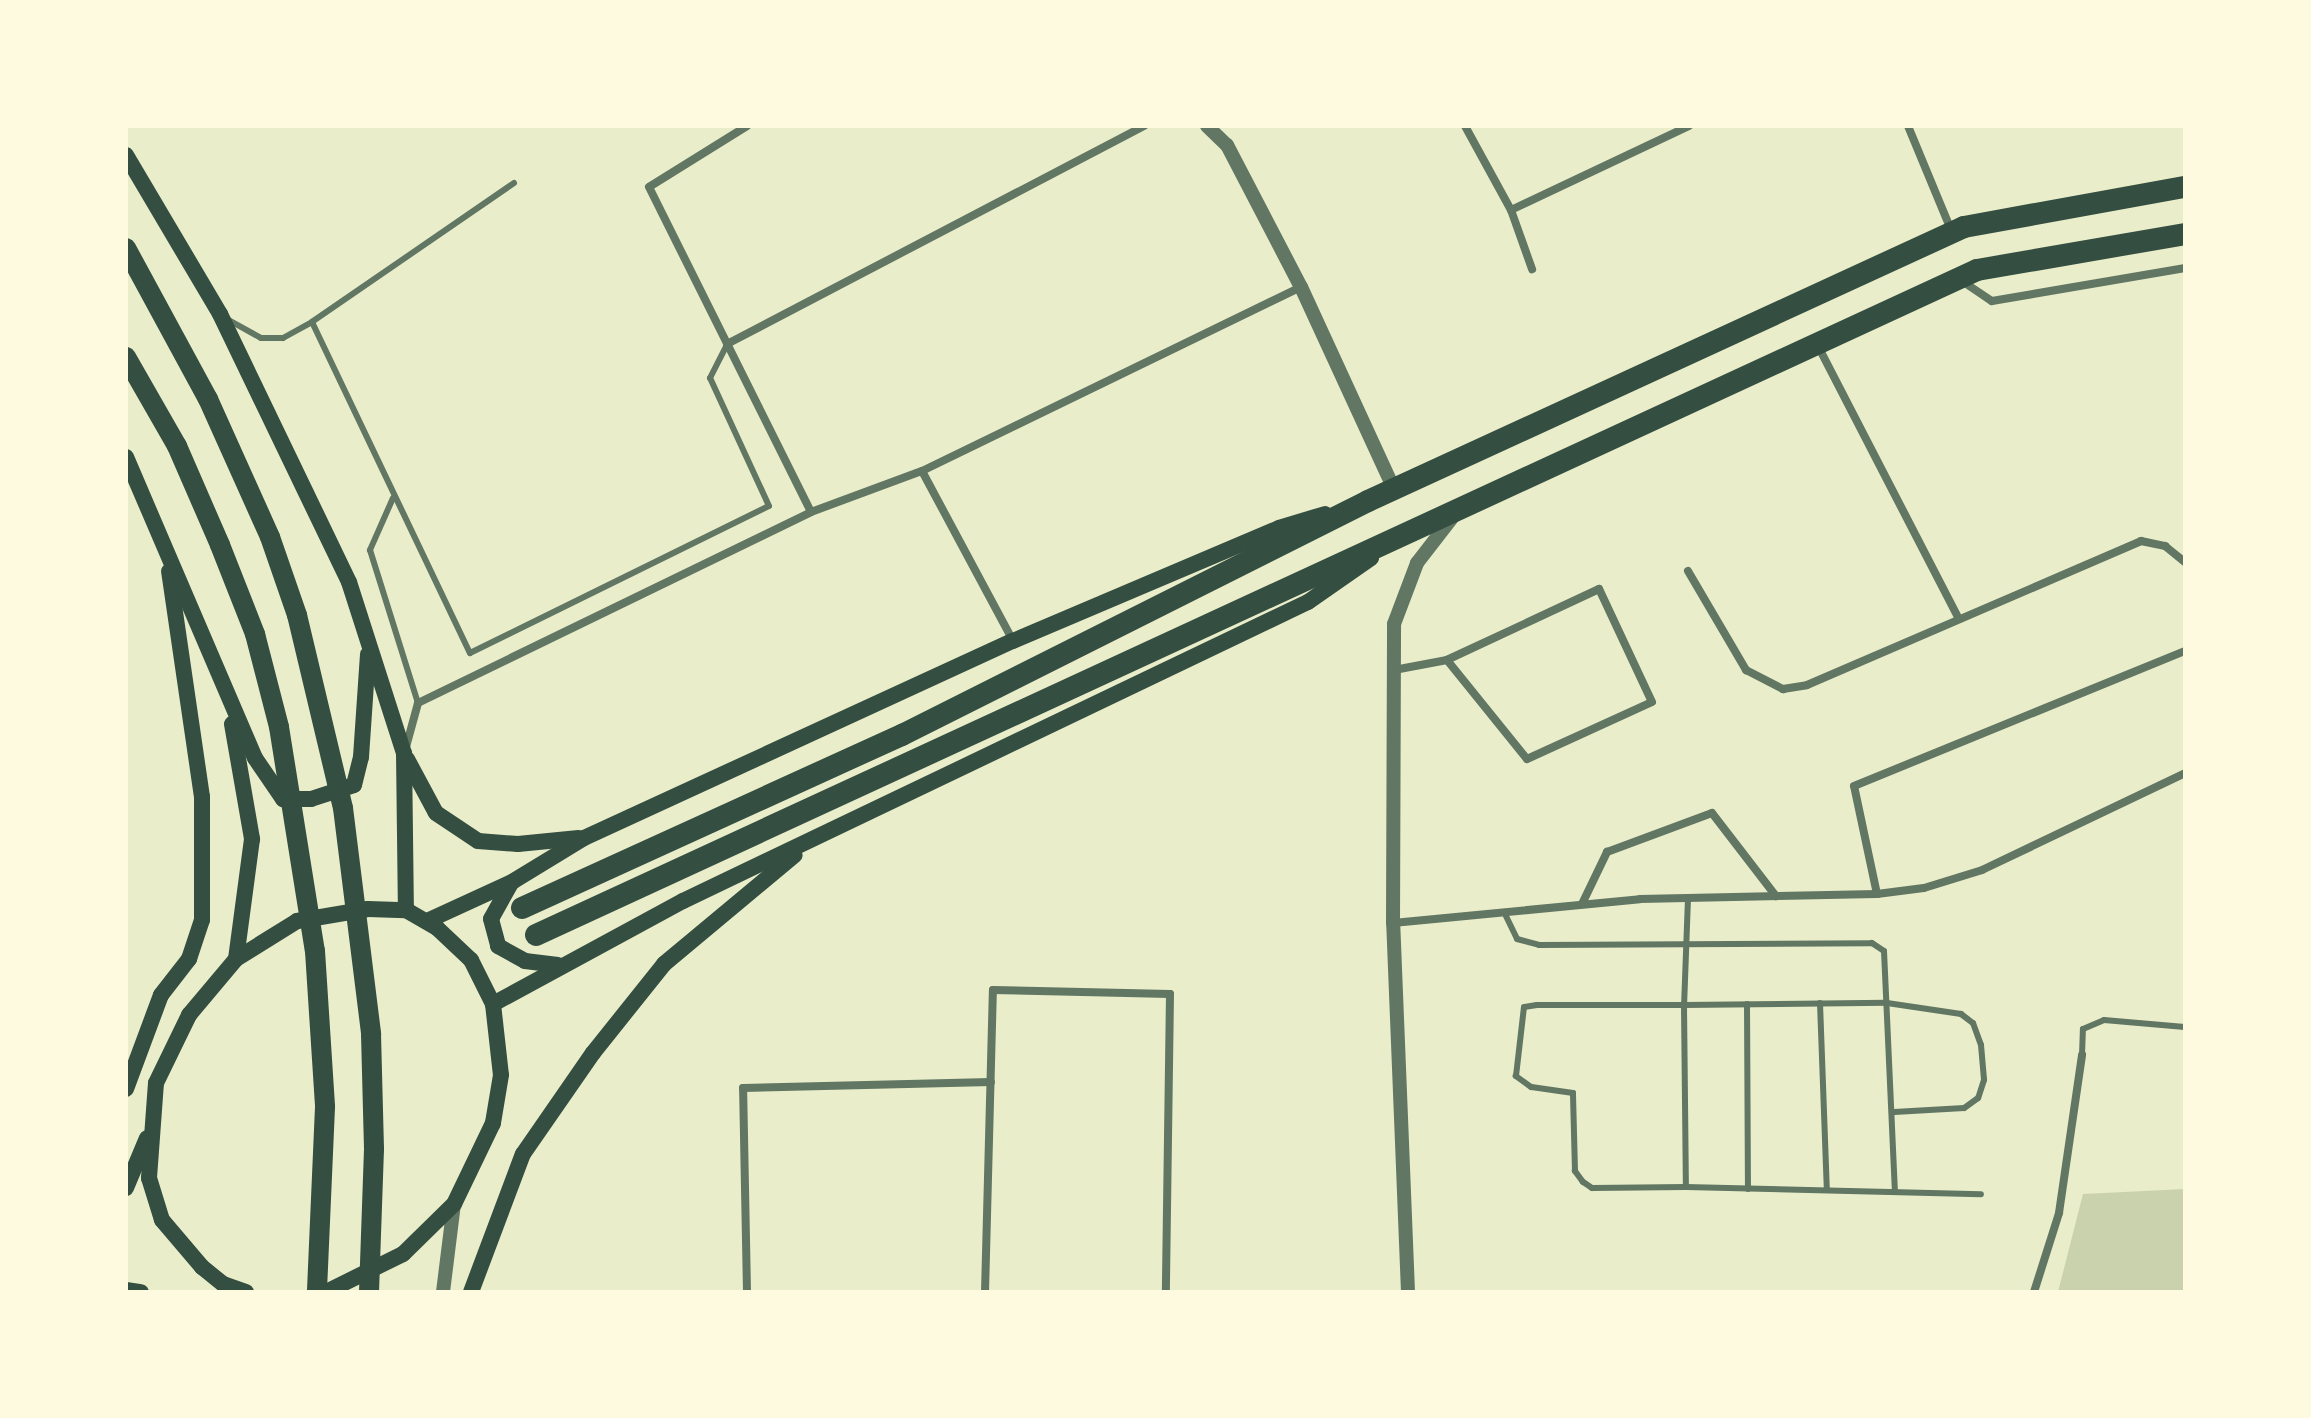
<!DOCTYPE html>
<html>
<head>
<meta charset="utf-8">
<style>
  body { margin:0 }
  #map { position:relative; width:2311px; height:1418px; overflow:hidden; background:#e9edc9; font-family:"Exo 2",sans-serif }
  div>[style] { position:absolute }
  .green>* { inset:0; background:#cad2ad }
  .service>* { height:6px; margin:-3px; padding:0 3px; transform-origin:3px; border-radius:3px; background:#617663 }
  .minor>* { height:8px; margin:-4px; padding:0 4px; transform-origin:4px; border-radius:4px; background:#617663 }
  .tertiary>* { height:14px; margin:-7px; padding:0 7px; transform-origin:7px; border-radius:7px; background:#617663 }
  .secondary>* { height:16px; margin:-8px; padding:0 8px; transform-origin:8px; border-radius:8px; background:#344e41 }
  .primary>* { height:20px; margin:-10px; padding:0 10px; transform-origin:10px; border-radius:10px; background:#344e41 }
  .trunk>* { height:22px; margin:-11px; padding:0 11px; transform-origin:11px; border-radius:11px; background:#344e41 }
  span { translate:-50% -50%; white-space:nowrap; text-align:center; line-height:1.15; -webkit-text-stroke:6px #fefae0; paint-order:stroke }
  .frame { position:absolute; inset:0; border:128px solid #fefae0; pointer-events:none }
</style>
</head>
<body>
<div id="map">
  <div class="green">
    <div style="clip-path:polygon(2185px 1189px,2185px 1292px,2058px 1292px,2083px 1194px)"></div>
  </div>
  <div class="service">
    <div style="left:514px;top:183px;width:245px;rotate:145.5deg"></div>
    <div style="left:312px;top:322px;width:367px;rotate:64.5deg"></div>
    <div style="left:470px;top:653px;width:333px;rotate:-26.2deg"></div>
    <div style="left:769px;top:506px;width:141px;rotate:-114.7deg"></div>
    <div style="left:710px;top:378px;width:38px;rotate:-63deg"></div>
    <div style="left:225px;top:318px;width:41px;rotate:29.1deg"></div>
    <div style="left:261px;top:338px;width:22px"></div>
    <div style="left:283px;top:338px;width:33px;rotate:-29deg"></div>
    <div style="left:393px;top:498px;width:57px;rotate:113.9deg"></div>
    <div style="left:370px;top:550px;width:160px;rotate:72.6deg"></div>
    <div style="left:1688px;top:898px;width:107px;rotate:92.1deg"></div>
    <div style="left:1684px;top:1005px;width:182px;rotate:89.4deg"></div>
    <div style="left:1686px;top:1187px;width:94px;rotate:179.4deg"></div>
    <div style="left:1592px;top:1188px;width:11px;rotate:-146deg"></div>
    <div style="left:1583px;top:1182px;width:14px;rotate:-126deg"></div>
    <div style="left:1575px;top:1171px;width:78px;rotate:-91.5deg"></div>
    <div style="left:1573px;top:1093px;width:42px;rotate:-171.9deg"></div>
    <div style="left:1531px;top:1087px;width:19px;rotate:-144deg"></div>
    <div style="left:1516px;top:1076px;width:69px;rotate:-83.4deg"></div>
    <div style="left:1524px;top:1007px;width:13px;rotate:-9deg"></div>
    <div style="left:1537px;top:1005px;width:147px"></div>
    <div style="left:1684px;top:1005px;width:203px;rotate:-0.6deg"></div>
    <div style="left:1887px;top:1003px;width:75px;rotate:8.5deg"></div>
    <div style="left:1961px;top:1014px;width:15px;rotate:37deg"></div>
    <div style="left:1973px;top:1023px;width:23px;rotate:70deg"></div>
    <div style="left:1981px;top:1045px;width:35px;rotate:85deg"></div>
    <div style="left:1984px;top:1080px;width:19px;rotate:108deg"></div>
    <div style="left:1978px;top:1098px;width:17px;rotate:144deg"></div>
    <div style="left:1964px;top:1108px;width:70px;rotate:176.7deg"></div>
    <div style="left:1504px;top:912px;width:30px;rotate:64deg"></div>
    <div style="left:1517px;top:939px;width:23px;rotate:15deg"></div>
    <div style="left:1539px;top:945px;width:333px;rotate:-0.3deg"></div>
    <div style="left:1872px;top:943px;width:14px;rotate:34deg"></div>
    <div style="left:1884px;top:951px;width:241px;rotate:87.4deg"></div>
    <div style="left:1820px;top:1003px;width:187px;rotate:87.9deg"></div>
    <div style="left:1747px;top:1004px;width:185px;rotate:89.7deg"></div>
    <div style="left:2082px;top:1055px;width:26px;rotate:-88deg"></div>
    <div style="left:2083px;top:1029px;width:23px;rotate:-23deg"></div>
    <div style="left:2104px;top:1020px;width:81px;rotate:4.9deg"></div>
    <div style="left:1686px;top:1187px;width:295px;rotate:1.4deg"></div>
  </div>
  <div class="minor">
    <div style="left:747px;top:126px;width:115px;rotate:148.1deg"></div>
    <div style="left:649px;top:187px;width:363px;rotate:63.5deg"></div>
    <div style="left:1465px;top:126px;width:96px;rotate:61.3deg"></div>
    <div style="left:1511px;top:210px;width:63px;rotate:70.4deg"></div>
    <div style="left:1908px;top:126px;width:115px;rotate:67.5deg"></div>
    <div style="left:1511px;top:210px;width:197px;rotate:-25.3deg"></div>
    <div style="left:1962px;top:281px;width:36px;rotate:34deg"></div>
    <div style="left:1992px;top:301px;width:196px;rotate:-9.7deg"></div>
    <div style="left:727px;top:344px;width:471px;rotate:-27.6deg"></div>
    <div style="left:1818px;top:346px;width:305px;rotate:62.7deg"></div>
    <div style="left:922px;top:471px;width:193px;rotate:61.8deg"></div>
    <div style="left:1688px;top:571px;width:115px;rotate:59.6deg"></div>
    <div style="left:1746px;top:670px;width:42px;rotate:27.2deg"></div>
    <div style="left:1783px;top:689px;width:24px;rotate:-9deg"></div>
    <div style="left:1807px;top:685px;width:364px;rotate:-23.3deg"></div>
    <div style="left:2141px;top:541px;width:25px;rotate:12deg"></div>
    <div style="left:2165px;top:546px;width:26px;rotate:39deg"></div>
    <div style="left:1394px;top:670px;width:54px;rotate:-10.7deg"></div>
    <div style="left:1447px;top:660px;width:127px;rotate:51.1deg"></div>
    <div style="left:1527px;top:759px;width:137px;rotate:-24.5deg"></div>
    <div style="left:1652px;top:702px;width:125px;rotate:-115.1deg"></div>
    <div style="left:1599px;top:589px;width:168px;rotate:155deg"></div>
    <div style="left:406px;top:747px;width:46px;rotate:-74.7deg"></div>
    <div style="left:418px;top:703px;width:437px;rotate:-25.9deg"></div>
    <div style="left:811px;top:512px;width:118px;rotate:-20.3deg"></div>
    <div style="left:922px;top:471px;width:421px;rotate:-25.9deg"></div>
    <div style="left:1877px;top:894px;width:110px;rotate:-102deg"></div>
    <div style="left:1854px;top:786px;width:357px;rotate:-22.2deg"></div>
    <div style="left:1582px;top:904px;width:58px;rotate:-64.3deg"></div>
    <div style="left:1607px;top:852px;width:112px;rotate:-20.4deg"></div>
    <div style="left:1712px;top:813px;width:105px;rotate:52.4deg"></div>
    <div style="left:1393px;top:923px;width:248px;rotate:-5.5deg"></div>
    <div style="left:1640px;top:899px;width:237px;rotate:-1.2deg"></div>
    <div style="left:1877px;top:894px;width:47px;rotate:-7.3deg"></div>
    <div style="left:1924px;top:888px;width:61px;rotate:-17.2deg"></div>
    <div style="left:1982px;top:870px;width:225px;rotate:-25.5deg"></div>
    <div style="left:747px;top:1292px;width:204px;rotate:-91.1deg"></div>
    <div style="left:743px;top:1088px;width:248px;rotate:-1.4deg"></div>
    <div style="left:985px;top:1292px;width:302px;rotate:-88.5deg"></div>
    <div style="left:993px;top:990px;width:177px;rotate:1.3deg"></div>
    <div style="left:1170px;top:994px;width:298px;rotate:90.8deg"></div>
    <div style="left:2034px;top:1292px;width:83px;rotate:-72.4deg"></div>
    <div style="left:2059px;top:1213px;width:160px;rotate:-81.7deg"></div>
  </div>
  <div class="tertiary">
    <div style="left:1207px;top:126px;width:28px;rotate:44deg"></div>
    <div style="left:1227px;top:145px;width:160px;rotate:62.5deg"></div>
    <div style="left:1301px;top:287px;width:222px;rotate:65.3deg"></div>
    <div style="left:443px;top:1292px;width:89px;rotate:-82.9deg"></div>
    <div style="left:1408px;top:1292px;width:369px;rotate:-92.3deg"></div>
    <div style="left:1393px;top:923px;width:299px;rotate:-89.8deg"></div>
    <div style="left:1394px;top:624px;width:65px;rotate:-69.3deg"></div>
    <div style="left:1417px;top:563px;width:62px;rotate:-52.2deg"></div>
  </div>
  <div class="secondary">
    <div style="left:126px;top:155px;width:185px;rotate:59.4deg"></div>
    <div style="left:220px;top:314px;width:297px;rotate:64.3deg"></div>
    <div style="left:349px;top:582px;width:180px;rotate:72.2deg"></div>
    <div style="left:404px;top:753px;width:157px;rotate:89.3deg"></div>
    <div style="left:126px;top:457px;width:327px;rotate:66.8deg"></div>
    <div style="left:255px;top:758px;width:50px;rotate:55.7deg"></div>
    <div style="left:283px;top:799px;width:28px"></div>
    <div style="left:311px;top:799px;width:45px;rotate:-18deg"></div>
    <div style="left:354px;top:785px;width:29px;rotate:-76deg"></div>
    <div style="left:361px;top:757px;width:103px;rotate:-86.1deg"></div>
    <div style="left:232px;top:724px;width:117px;rotate:80.1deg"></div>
    <div style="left:252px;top:839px;width:121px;rotate:97.6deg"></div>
    <div style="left:407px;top:759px;width:61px;rotate:61.8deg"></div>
    <div style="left:436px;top:813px;width:50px;rotate:33.7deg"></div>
    <div style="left:478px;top:841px;width:40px;rotate:4.3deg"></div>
    <div style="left:518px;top:844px;width:61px;rotate:-5.6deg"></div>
    <div style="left:511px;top:883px;width:41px;rotate:119.1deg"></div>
    <div style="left:491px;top:919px;width:28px;rotate:75deg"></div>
    <div style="left:498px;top:946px;width:31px;rotate:29deg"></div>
    <div style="left:525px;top:961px;width:33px;rotate:7deg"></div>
    <div style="left:427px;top:921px;width:94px;rotate:-24.6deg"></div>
    <div style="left:512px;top:882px;width:84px;rotate:-31.4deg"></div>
    <div style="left:584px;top:838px;width:472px;rotate:-24.7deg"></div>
    <div style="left:1013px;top:641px;width:289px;rotate:-23deg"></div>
    <div style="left:1279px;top:528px;width:48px;rotate:-16.9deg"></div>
    <div style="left:493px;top:1004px;width:216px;rotate:-28.5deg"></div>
    <div style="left:683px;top:901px;width:693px;rotate:-25.57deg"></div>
    <div style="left:1308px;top:602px;width:77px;rotate:-34.9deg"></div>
    <div style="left:126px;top:1089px;width:100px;rotate:-69.6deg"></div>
    <div style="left:161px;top:995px;width:46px;rotate:-52.1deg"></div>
    <div style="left:189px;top:959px;width:41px;rotate:-71.6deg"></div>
    <div style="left:202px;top:920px;width:123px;rotate:-90deg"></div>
    <div style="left:202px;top:797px;width:228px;rotate:-98.3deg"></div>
    <div style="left:126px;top:1188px;width:54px;rotate:-67.2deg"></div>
    <div style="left:126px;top:1290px;width:15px;rotate:8deg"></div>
    <div style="left:246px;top:1292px;width:24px;rotate:-161deg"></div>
    <div style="left:223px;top:1284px;width:27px;rotate:-141deg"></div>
    <div style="left:202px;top:1267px;width:62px;rotate:-130.4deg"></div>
    <div style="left:162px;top:1220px;width:44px;rotate:-107.2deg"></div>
    <div style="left:149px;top:1178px;width:95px;rotate:-85.8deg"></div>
    <div style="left:156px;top:1083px;width:76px;rotate:-64.1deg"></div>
    <div style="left:189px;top:1015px;width:73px;rotate:-50deg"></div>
    <div style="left:236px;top:959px;width:72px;rotate:-31.9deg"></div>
    <div style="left:297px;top:921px;width:72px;rotate:-9.6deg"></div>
    <div style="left:368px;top:909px;width:38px;rotate:2deg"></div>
    <div style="left:406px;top:910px;width:36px;rotate:30deg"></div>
    <div style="left:437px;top:928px;width:47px;rotate:43.3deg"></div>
    <div style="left:471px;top:960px;width:49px;rotate:63.4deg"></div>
    <div style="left:493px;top:1004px;width:71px;rotate:83.6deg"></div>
    <div style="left:501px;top:1075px;width:49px;rotate:99.5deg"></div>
    <div style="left:493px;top:1123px;width:90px;rotate:115.7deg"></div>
    <div style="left:454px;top:1204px;width:71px;rotate:135.6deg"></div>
    <div style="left:403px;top:1254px;width:86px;rotate:153.7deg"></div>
    <div style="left:471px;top:1292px;width:147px;rotate:-69.4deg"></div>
    <div style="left:523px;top:1154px;width:123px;rotate:-55.3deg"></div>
    <div style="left:593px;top:1053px;width:114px;rotate:-51.4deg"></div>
    <div style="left:664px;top:964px;width:170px;rotate:-39.8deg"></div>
  </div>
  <div class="primary">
    <div style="left:126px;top:248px;width:172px;rotate:61.5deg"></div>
    <div style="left:208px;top:399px;width:151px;rotate:65.8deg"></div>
    <div style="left:270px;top:537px;width:83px;rotate:70.9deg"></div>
    <div style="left:297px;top:615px;width:198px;rotate:76.6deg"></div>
    <div style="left:343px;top:808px;width:228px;rotate:82.9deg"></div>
    <div style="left:371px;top:1034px;width:115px;rotate:88.5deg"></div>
    <div style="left:374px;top:1149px;width:143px;rotate:92deg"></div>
    <div style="left:126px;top:357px;width:103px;rotate:60.2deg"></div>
    <div style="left:177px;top:446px;width:108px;rotate:66.5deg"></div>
    <div style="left:220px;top:545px;width:96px;rotate:68.5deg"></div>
    <div style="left:255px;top:634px;width:96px;rotate:75.5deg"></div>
    <div style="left:279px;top:727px;width:227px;rotate:80.9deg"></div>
    <div style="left:315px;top:951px;width:156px;rotate:86.3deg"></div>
    <div style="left:325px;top:1107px;width:185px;rotate:92.5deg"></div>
  </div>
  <div class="trunk">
    <div style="left:522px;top:908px;width:418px;rotate:-24.5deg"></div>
    <div style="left:902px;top:735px;width:521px;rotate:-26.66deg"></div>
    <div style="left:1368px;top:501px;width:656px;rotate:-24.69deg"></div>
    <div style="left:1964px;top:227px;width:225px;rotate:-10.3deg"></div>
    <div style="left:536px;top:935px;width:1587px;rotate:-24.77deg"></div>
    <div style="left:1977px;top:270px;width:211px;rotate:-9.8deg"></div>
  </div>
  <div class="frame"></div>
</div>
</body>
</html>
